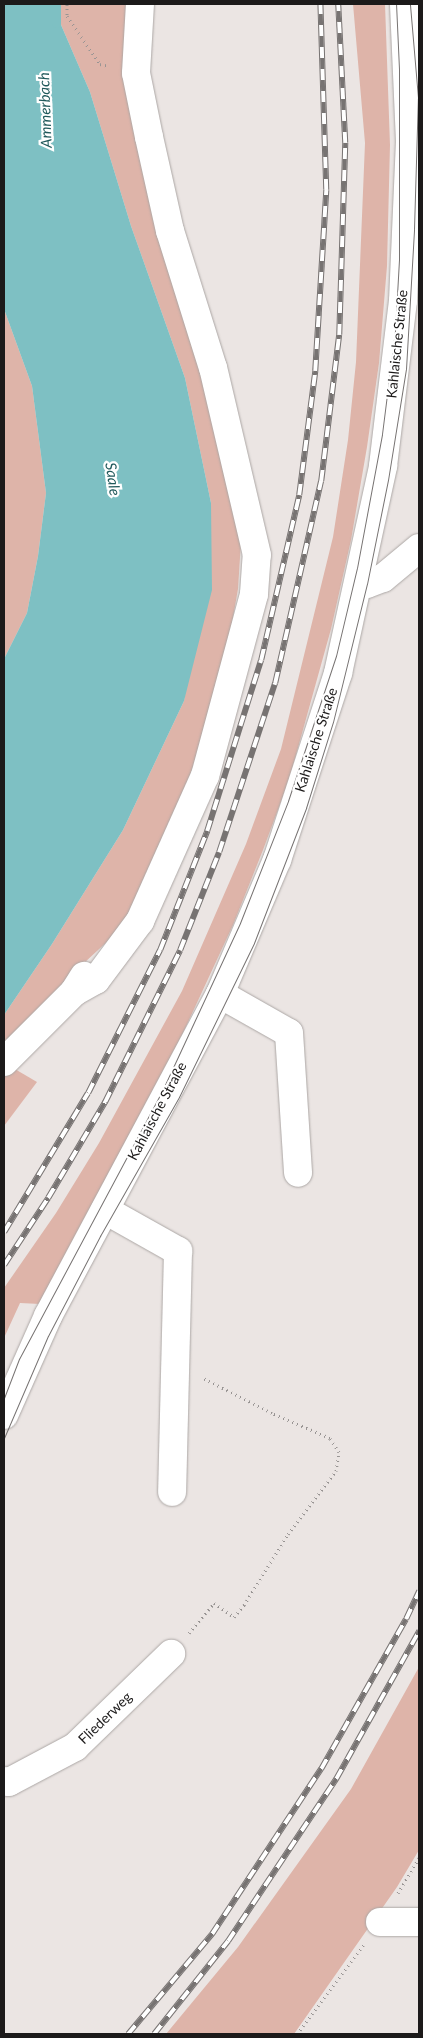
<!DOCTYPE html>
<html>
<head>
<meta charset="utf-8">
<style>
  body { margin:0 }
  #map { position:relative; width:423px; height:2038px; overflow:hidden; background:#ebe5e3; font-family:Lato,sans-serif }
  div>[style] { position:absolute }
  .green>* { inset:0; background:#deb4a9 }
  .water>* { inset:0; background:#7ec0c3 }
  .stream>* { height:9px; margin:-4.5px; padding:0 4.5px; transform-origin:4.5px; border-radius:4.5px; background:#7ec0c3 }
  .path>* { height:3px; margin-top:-1.5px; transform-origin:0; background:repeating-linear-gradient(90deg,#989493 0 1px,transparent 0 5px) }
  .roads { filter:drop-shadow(0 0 1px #aca7a5) drop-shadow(0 0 1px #aca7a5) }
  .minor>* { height:28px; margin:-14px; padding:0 14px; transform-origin:14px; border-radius:14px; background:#fff }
  .major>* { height:28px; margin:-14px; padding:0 14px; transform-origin:14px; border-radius:14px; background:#fff }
  .tram>* { height:1px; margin:-0.5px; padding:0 0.5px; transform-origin:0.5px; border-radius:0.5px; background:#777372 }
  .rail>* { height:5.5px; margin-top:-2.75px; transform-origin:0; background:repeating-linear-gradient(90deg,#fff 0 11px,#777372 0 22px); box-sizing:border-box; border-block:1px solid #777372 }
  span { translate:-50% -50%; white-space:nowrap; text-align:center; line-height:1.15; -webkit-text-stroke:4.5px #fff; paint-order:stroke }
  .street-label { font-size:14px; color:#1c1a1a }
  .water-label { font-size:15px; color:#20595b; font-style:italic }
  .frame { position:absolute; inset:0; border:5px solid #1c1a1a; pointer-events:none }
</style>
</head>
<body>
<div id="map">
  <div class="green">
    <div style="clip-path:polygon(52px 4px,140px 4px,136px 73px,241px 542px,238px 589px,224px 669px,177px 816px,125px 925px,83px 964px,4px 1054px,4px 1015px,52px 944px,123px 830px,184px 701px,211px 503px,185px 378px,131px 226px,90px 92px)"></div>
    <div style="clip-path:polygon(353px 4px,385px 4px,390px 145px,387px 266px,379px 363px,367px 447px,351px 540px,331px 629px,289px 780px,263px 850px,233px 925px,183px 1033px,40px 1304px,20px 1303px,4px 1338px,4px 1288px,56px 1213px,99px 1143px,182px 991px,246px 844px,281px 749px,333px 537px,348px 440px,356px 362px,365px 143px)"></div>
    <div style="clip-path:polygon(4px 309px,32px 386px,46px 493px,38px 556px,27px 613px,4px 659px)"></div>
    <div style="clip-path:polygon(8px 1065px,37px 1082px,4px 1126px,4px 1070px)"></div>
    <div style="clip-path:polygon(419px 1667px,419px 1850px,397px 1887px,294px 2034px,166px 2034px,238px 1947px,351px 1789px)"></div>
  </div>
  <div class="water">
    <div style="clip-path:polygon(4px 4px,52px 4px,90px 92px,131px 226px,185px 378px,211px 503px,212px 590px,184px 701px,123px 830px,52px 944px,4px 1015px,4px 659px,27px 613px,38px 556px,46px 493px,32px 386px,4px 309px)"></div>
  </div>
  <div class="stream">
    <div style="left:56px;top:4px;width:19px;rotate:90deg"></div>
  </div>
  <div class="path">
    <div style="left:67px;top:4px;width:12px;rotate:90deg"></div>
    <div style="left:67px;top:16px;width:58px;rotate:55.5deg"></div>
    <div style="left:100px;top:64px;width:9px;rotate:13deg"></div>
    <div style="left:189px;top:1633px;width:39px;rotate:-50deg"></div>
    <div style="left:214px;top:1603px;width:24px;rotate:35deg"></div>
    <div style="left:234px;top:1617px;width:16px;rotate:-50deg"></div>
    <div style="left:244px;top:1605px;width:84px;rotate:-58.2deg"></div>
    <div style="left:288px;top:1534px;width:79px;rotate:-52.7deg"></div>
    <div style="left:336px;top:1471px;width:19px;rotate:-81deg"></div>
    <div style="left:339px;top:1452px;width:17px;rotate:-123deg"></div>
    <div style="left:330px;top:1438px;width:63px;rotate:-156.7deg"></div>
    <div style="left:272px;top:1413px;width:77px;rotate:-153.1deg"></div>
    <div style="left:398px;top:1893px;width:41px;rotate:-59deg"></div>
    <div style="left:297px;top:2034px;width:112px;rotate:-53.3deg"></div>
  </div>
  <div class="roads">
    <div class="minor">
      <div style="left:359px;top:583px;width:8px;rotate:7deg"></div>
      <div style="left:367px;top:584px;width:17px;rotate:-21deg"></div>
      <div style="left:383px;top:578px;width:47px;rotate:-39.8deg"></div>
      <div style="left:74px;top:992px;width:25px;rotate:-29deg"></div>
      <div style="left:96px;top:980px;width:74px;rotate:-53.3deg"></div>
      <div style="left:140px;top:921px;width:159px;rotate:-65.9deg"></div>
      <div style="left:205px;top:776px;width:188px;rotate:-74.9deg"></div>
      <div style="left:254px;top:594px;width:39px;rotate:-86deg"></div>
      <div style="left:257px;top:555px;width:192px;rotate:-103.2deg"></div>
      <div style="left:213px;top:368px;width:144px;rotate:-107.4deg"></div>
      <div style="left:170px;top:231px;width:96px;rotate:-102.6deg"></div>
      <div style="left:149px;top:137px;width:65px;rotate:-101.5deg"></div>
      <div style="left:136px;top:73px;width:69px;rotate:-86.7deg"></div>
      <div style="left:220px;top:994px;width:79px;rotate:29.5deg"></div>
      <div style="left:289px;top:1033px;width:140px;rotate:86.3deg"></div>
      <div style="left:4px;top:1062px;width:99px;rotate:-45deg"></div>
      <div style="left:74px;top:992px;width:19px;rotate:-58deg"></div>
      <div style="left:105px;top:1210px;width:84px;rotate:29.3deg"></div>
      <div style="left:178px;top:1251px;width:241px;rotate:91.4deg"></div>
      <div style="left:4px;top:1781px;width:5px;rotate:11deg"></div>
      <div style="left:9px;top:1782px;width:75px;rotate:-27.9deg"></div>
      <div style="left:75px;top:1747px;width:134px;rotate:-44.1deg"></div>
      <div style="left:380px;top:1922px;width:39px"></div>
    </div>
    <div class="major">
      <div style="left:4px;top:1415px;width:108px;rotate:-66deg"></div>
      <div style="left:48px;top:1316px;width:365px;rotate:-61.9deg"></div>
      <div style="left:220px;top:994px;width:146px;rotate:-67deg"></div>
      <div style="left:277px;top:860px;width:197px;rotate:-71.9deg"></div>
      <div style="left:338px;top:673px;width:212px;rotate:-77.7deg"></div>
      <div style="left:383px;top:466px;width:166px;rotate:-83.1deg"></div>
      <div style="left:403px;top:301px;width:159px;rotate:-87.5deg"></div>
      <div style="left:410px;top:142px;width:138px;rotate:-92.5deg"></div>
    </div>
  </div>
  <div class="tram">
    <div style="left:4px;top:1398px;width:42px;rotate:-69deg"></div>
    <div style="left:19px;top:1359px;width:306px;rotate:-61.9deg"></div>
    <div style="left:163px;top:1089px;width:183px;rotate:-65.1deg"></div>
    <div style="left:240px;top:923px;width:131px;rotate:-68.5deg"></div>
    <div style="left:288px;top:801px;width:153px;rotate:-71.7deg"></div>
    <div style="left:336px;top:656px;width:90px;rotate:-76.6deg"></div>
    <div style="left:357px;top:568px;width:136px;rotate:-79.4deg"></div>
    <div style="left:382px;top:434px;width:104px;rotate:-82.8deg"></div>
    <div style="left:395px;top:331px;width:71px;rotate:-86.8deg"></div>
    <div style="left:399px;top:260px;width:191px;rotate:-90deg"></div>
    <div style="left:399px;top:69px;width:65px;rotate:-92.6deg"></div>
    <div style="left:4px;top:1438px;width:111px;rotate:-66.7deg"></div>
    <div style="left:48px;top:1336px;width:113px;rotate:-62.5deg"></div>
    <div style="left:100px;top:1236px;width:160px;rotate:-60.4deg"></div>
    <div style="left:179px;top:1097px;width:171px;rotate:-64deg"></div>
    <div style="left:254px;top:943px;width:145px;rotate:-68.9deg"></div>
    <div style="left:306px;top:808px;width:90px;rotate:-72.6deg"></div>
    <div style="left:333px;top:722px;width:142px;rotate:-76.2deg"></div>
    <div style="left:367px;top:584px;width:106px;rotate:-78.6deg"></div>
    <div style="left:388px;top:480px;width:112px;rotate:-80.8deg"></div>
    <div style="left:406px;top:369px;width:140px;rotate:-86.7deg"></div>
    <div style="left:414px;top:229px;width:131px;rotate:-88.3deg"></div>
    <div style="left:418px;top:98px;width:94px;rotate:-94.9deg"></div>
  </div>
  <div class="rail">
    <div style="left:4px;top:1232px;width:162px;rotate:-58.9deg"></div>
    <div style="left:88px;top:1093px;width:160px;rotate:-63.3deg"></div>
    <div style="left:160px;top:950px;width:128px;rotate:-68.4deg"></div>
    <div style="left:207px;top:831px;width:179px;rotate:-72.5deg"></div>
    <div style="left:261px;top:660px;width:169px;rotate:-77deg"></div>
    <div style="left:299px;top:495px;width:125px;rotate:-82.6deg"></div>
    <div style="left:315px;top:371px;width:181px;rotate:-86.5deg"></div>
    <div style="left:326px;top:190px;width:186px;rotate:-91.8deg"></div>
    <div style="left:4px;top:1265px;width:80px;rotate:-56.7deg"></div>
    <div style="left:48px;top:1198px;width:112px;rotate:-59.3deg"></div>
    <div style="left:105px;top:1102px;width:169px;rotate:-63.7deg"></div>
    <div style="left:180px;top:950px;width:105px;rotate:-68.3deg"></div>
    <div style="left:219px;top:852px;width:178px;rotate:-71.7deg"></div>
    <div style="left:275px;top:683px;width:207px;rotate:-77.2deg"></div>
    <div style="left:321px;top:481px;width:147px;rotate:-83deg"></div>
    <div style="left:339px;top:335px;width:192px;rotate:-88.2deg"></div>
    <div style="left:345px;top:143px;width:139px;rotate:-92.9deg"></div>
    <div style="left:128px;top:2034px;width:131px;rotate:-50deg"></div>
    <div style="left:212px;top:1934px;width:198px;rotate:-56.6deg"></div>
    <div style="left:321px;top:1769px;width:172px;rotate:-60.5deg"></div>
    <div style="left:406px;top:1619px;width:31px;rotate:-65deg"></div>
    <div style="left:154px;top:2034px;width:119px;rotate:-51.5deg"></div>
    <div style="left:228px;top:1941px;width:195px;rotate:-56.3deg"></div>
    <div style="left:336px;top:1779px;width:170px;rotate:-60.7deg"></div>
  </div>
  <div class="street-label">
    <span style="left:397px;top:344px;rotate:-84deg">Kahlaische Straße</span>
    <span style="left:316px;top:740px;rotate:-72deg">Kahlaische Straße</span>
    <span style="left:157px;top:1111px;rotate:-62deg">Kahlaische Straße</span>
    <span style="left:105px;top:1718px;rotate:-44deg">Fliederweg</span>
  </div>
  <div class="water-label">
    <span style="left:45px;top:110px;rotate:-92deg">Ammerbach</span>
    <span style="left:113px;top:479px;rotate:82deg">Saale</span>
  </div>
  <div class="frame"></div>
</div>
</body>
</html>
